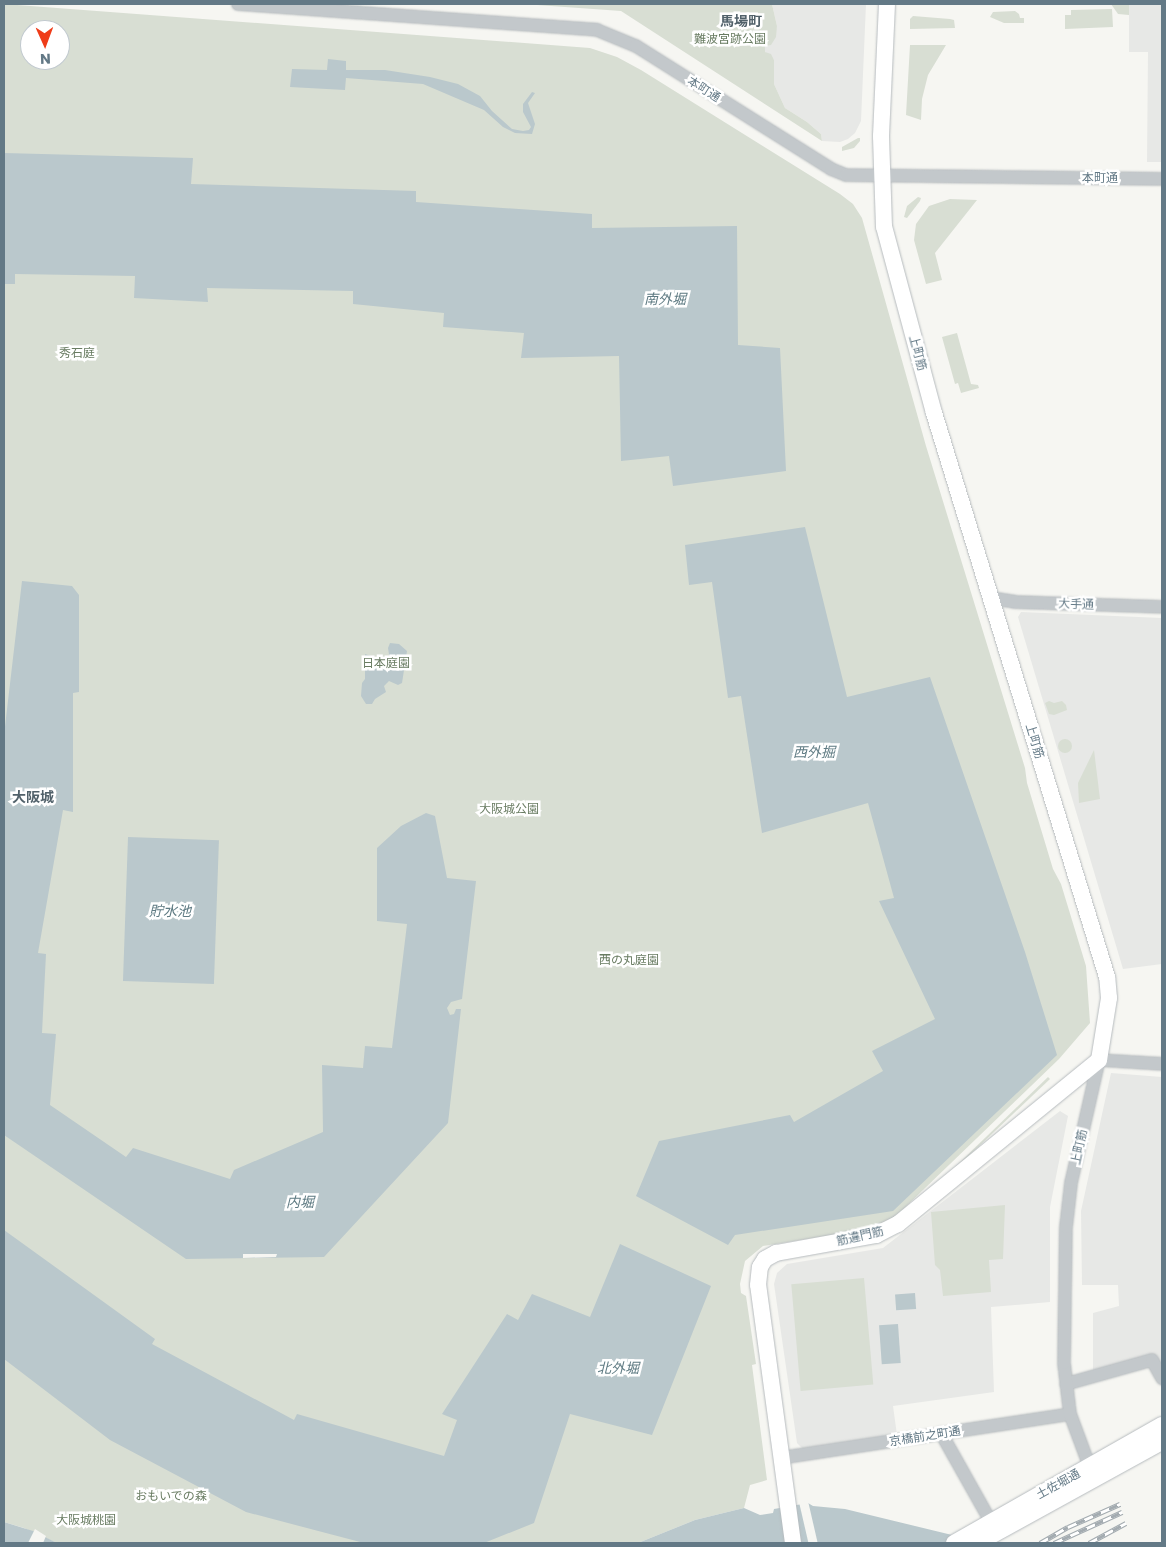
<!DOCTYPE html>
<html>
<head>
<meta charset="utf-8">
<style>
  body { margin:0 }
  #map { position:relative; width:1166px; height:1547px; overflow:hidden; background:#f6f6f2; font-family:Poppins,"Noto Sans JP",sans-serif }
  div>[style] { position:absolute }
  .built>* { inset:0; background:#e7e8e6 }
  .green>* { inset:0; background:#d8ded3; transform-origin:0 0 }
  .round { border-radius:50% }
  .water>* { inset:0; background:#bac8cc; transform-origin:0 0 }
  .pier>* { inset:0; background:#f6f6f2; transform-origin:0 0 }
  .roads { filter:drop-shadow(0 0 1px #b6bbbe) drop-shadow(0 0 1px #b6bbbe) }
  .minor>* { height:12px; margin:-6px; padding:0 6px; transform-origin:6px; border-radius:6px; background:#c3c8cb }
  .major>* { height:16px; margin:-8px; padding:0 8px; transform-origin:8px; border-radius:8px; background:#fff }
  .rail>* { height:5px; margin-top:-2.5px; transform-origin:0; background:repeating-linear-gradient(90deg,#fff 0 9px,#a3abb0 0 18px); box-sizing:border-box; border-block:1px solid #a3abb0 }
  span { translate:-50% -50%; white-space:nowrap; text-align:center; line-height:1.15; -webkit-text-stroke:5px #fff; paint-order:stroke }
  .park-label { font-size:12px; color:#697c62 }
  .street-label { font-size:12px; color:#637986 }
  .neighbourhood-label { font-size:14px; color:#51616a; font-weight:700 }
  .water-label { font-size:14px; color:#5f7b83; font-style:italic }
  .frame { position:absolute; inset:0; border:5px solid #637986; pointer-events:none }
  .north { position:absolute; left:20px; top:20px; width:50px; height:50px; box-sizing:border-box; background:#fff; border:1px solid #c1c9cf; border-radius:50%; rotate:178deg; font-size:14px; font-weight:700; line-height:20px; text-align:center; color:#637986 }
  .north::after { content:''; display:block; margin:auto; width:18px; height:22px; background:#ef3c19; clip-path:polygon(50% 0,100% 100%,50% 72%,0 100%) }
</style>
</head>
<body>
<div id="map">
  <div class="built">
    <div style="clip-path:polygon(772px 4px,866px 4px,861px 121px,855px 133px,848px 139px,840px 142px,822px 141px,821px 134px,807px 122px,785px 108px,774px 84px,774px 60px,765px 52px,765px 46px,771px 44px,777px 26px)"></div>
    <div style="clip-path:polygon(1129px 4px,1162px 4px,1162px 162px,1147px 162px,1148px 52px,1129px 52px)"></div>
    <div style="clip-path:polygon(1021px 612px,1162px 618px,1162px 964px,1123px 969px,1018px 617px)"></div>
    <div style="clip-path:polygon(1111px 1073px,1162px 1077px,1162px 1372px,1153px 1357px,1093px 1372px,1093px 1313px,1119px 1306px,1118px 1285px,1082px 1285px,1081px 1211px)"></div>
    <div style="clip-path:polygon(1060px 1111px,1068px 1116px,1050px 1207px,1050px 1302px,991px 1307px,994px 1392px,893px 1406px,897px 1435px,804px 1450px,797px 1443px,774px 1284px,777px 1273px,787px 1264px,883px 1248px)"></div>
  </div>
  <div class="green">
    <div style="clip-path:polygon(evenodd,4px 4px,590px 48px,617px 57px,641px 70px,840px 194px,853px 204px,862px 218px,926px 446px,1025px 768px,1027px 783px,1053px 869px,1061px 884px,1086px 966px,1090px 1023px,1059px 1059px,895px 1217px,870px 1229px,763px 1246px,745px 1261px,740px 1284px,741px 1293px,746px 1296px,756px 1364px,752px 1365px,767px 1480px,750px 1485px,744px 1508px,695px 1520px,638px 1543px,57px 1543px,24px 1528px,4px 1522px,4px 4px,30px 30px,60px 30px,60px 60px,30px 60px,30px 30px)"></div>
    <div style="clip-path:polygon(523px 4px,772px 4px,777px 26px,776px 37px,771px 45px,765px 46px,765px 52px,771px 54px,774px 60px,774px 84px,785px 108px,807px 122px,821px 134px,822px 141px,621px 11px)"></div>
    <div style="clip-path:polygon(1111px 4px,1129px 4px,1129px 15px,1118px 14px)"></div>
    <div style="clip-path:polygon(1112px 9px,1113px 27px,1065px 29px,1065px 15px,1071px 15px,1071px 10px)"></div>
    <div style="clip-path:polygon(1015px 11px,1019px 14px,1020px 18px,1024px 18px,1024px 23px,1004px 23px,990px 17px,993px 12px)"></div>
    <div style="clip-path:polygon(913px 16px,950px 19px,954px 20px,955px 28px,910px 29px,910px 19px)"></div>
    <div style="clip-path:polygon(910px 45px,946px 45px,928px 75px,922px 99px,921px 120px,906px 115px)"></div>
    <div style="clip-path:polygon(858px 138px,860px 138px,860px 141px,854px 148px,842px 151px,842px 147px)"></div>
    <div style="clip-path:polygon(918px 197px,921px 198px,920px 201px,907px 218px,904px 217px,907px 206px)"></div>
    <div style="clip-path:polygon(950px 199px,977px 200px,935px 253px,942px 280px,926px 284px,914px 240px,916px 224px,929px 206px)"></div>
    <div style="clip-path:polygon(957px 333px,971px 384px,978px 385px,979px 388px,961px 393px,958px 383px,955px 384px,942px 337px)"></div>
    <div style="clip-path:polygon(1049px 701px,1054px 703px,1062px 701px,1066px 705px,1067px 710px,1054px 715px,1049px 714px,1045px 703px)"></div>
    <div class="round" style="left:1058px;top:739px;width:14px;height:14px"></div>
    <div style="clip-path:polygon(1094px 750px,1100px 799px,1079px 803px,1078px 783px)"></div>
    <div style="clip-path:polygon(1048px 1077px,1050px 1079px,956px 1168px,955px 1167px)"></div>
    <div style="clip-path:polygon(1005px 1205px,1003px 1259px,989px 1260px,991px 1292px,943px 1296px,940px 1270px,935px 1265px,931px 1212px)"></div>
    <div style="left:864px;top:1278px;width:107px;height:73px;rotate:85deg"></div>
  </div>
  <div class="water">
    <div style="clip-path:polygon(328px 59px,346px 61px,346px 70px,385px 70px,430px 77px,458px 84px,480px 96px,492px 111px,512px 129px,523px 131px,529px 130px,531px 127px,523px 112px,523px 104px,532px 92px,535px 93px,528px 103px,535px 124px,532px 134px,515px 133px,503px 127px,484px 110px,423px 84px,346px 78px,345px 90px,290px 87px,292px 69px,327px 70px)"></div>
    <div style="clip-path:polygon(4px 153px,193px 158px,191px 184px,416px 191px,416px 202px,592px 214px,592px 228px,737px 226px,738px 345px,780px 348px,786px 471px,673px 486px,669px 456px,621px 461px,619px 356px,521px 358px,524px 333px,443px 327px,444px 313px,353px 304px,353px 291px,207px 288px,208px 302px,134px 298px,135px 276px,15px 274px,15px 284px,4px 284px)"></div>
    <div style="clip-path:polygon(805px 527px,847px 697px,930px 677px,1025px 952px,1057px 1055px,893px 1211px,735px 1235px,728px 1245px,636px 1196px,659px 1141px,790px 1115px,794px 1122px,883px 1071px,872px 1051px,935px 1019px,879px 901px,894px 898px,868px 803px,762px 833px,741px 696px,728px 698px,712px 582px,689px 585px,685px 545px)"></div>
    <div style="clip-path:polygon(22px 581px,72px 586px,79px 595px,79px 692px,73px 693px,73px 812px,63px 810px,38px 953px,46px 954px,42px 1033px,56px 1034px,50px 1105px,126px 1157px,133px 1148px,230px 1179px,234px 1170px,323px 1132px,322px 1065px,363px 1068px,365px 1046px,392px 1048px,407px 924px,377px 921px,377px 848px,401px 826px,426px 813px,435px 816px,447px 878px,476px 881px,462px 999px,451px 1002px,447px 1008px,450px 1015px,454px 1014px,456px 1009px,461px 1009px,448px 1123px,324px 1257px,186px 1259px,4px 1135px,4px 735px)"></div>
    <div style="clip-path:polygon(390px 643px,399px 644px,407px 651px,402px 683px,398px 685px,389px 681px,384px 686px,386px 692px,375px 699px,372px 704px,366px 704px,361px 696px,362px 683px,365px 679px,365px 654px,371px 656px,377px 664px,383px 665px,390px 661px,388px 648px)"></div>
    <div style="left:128px;top:837px;width:91px;height:144px;rotate:2deg"></div>
    <div style="clip-path:polygon(4px 1230px,155px 1339px,152px 1344px,294px 1420px,297px 1414px,444px 1456px,457px 1420px,442px 1414px,507px 1314px,518px 1320px,532px 1294px,590px 1317px,620px 1244px,711px 1286px,652px 1435px,570px 1414px,534px 1523px,484px 1543px,364px 1543px,246px 1512px,110px 1440px,4px 1359px)"></div>
    <div style="left:915px;top:1293px;width:16px;height:20px;rotate:86deg"></div>
    <div style="left:898px;top:1324px;width:39px;height:19px;rotate:86deg"></div>
    <div style="clip-path:polygon(808px 1503px,813px 1506px,845px 1509px,985px 1543px,638px 1543px,695px 1520px,744px 1508px,760px 1515px,773px 1513px,774px 1509px)"></div>
    <div style="clip-path:polygon(4px 1522px,33px 1531px,57px 1543px,4px 1543px)"></div>
  </div>
  <div class="pier">
    <div style="clip-path:polygon(243px 1254px,277px 1254px,276px 1257px,243px 1258px)"></div>
    <div style="left:808px;top:1501px;width:43px;height:9px;rotate:77deg"></div>
    <div style="clip-path:polygon(35px 1529px,46px 1536px,43px 1543px,28px 1543px)"></div>
  </div>
  <div class="roads">
    <div class="minor">
      <div style="left:238px;top:4px;width:360px;rotate:4.1deg"></div>
      <div style="left:597px;top:30px;width:42px;rotate:22.3deg"></div>
      <div style="left:636px;top:46px;width:231px;rotate:32.2deg"></div>
      <div style="left:831px;top:169px;width:16px;rotate:22deg"></div>
      <div style="left:846px;top:175px;width:316px;rotate:0.7deg"></div>
      <div style="left:991px;top:598px;width:24px;rotate:9deg"></div>
      <div style="left:1015px;top:602px;width:147px;rotate:1.9deg"></div>
      <div style="left:1066px;top:1384px;width:89px;rotate:-15.6deg"></div>
      <div style="left:1152px;top:1360px;width:21px;rotate:61deg"></div>
      <div style="left:941px;top:1433px;width:102px;rotate:60.7deg"></div>
      <div style="left:780px;top:1458px;width:293px;rotate:-8.6deg"></div>
      <div style="left:1092px;top:1473px;width:63px;rotate:-110.4deg"></div>
      <div style="left:1070px;top:1414px;width:51px;rotate:-96.7deg"></div>
      <div style="left:1064px;top:1363px;width:136px;rotate:-89.2deg"></div>
      <div style="left:1066px;top:1227px;width:44px;rotate:-83.5deg"></div>
      <div style="left:1071px;top:1183px;width:126px;rotate:-77.2deg"></div>
      <div style="left:1099px;top:1060px;width:63px;rotate:3.6deg"></div>
    </div>
    <div class="major">
      <div style="left:793px;top:1543px;width:260px;rotate:-97.7deg"></div>
      <div style="left:758px;top:1285px;width:18px;rotate:-84deg"></div>
      <div style="left:760px;top:1267px;width:9px;rotate:-58deg"></div>
      <div style="left:765px;top:1259px;width:13px;rotate:-29deg"></div>
      <div style="left:776px;top:1253px;width:102px;rotate:-10.2deg"></div>
      <div style="left:876px;top:1235px;width:25px;rotate:-27deg"></div>
      <div style="left:898px;top:1224px;width:259px;rotate:-39.2deg"></div>
      <div style="left:1099px;top:1060px;width:63px;rotate:-80.8deg"></div>
      <div style="left:1109px;top:998px;width:21px;rotate:-95deg"></div>
      <div style="left:1107px;top:977px;width:590px;rotate:-107.05deg"></div>
      <div style="left:934px;top:413px;width:193px;rotate:-105deg"></div>
      <div style="left:884px;top:227px;width:91px;rotate:-91.9deg"></div>
      <div style="left:881px;top:136px;width:132px;rotate:-87.4deg"></div>
      <div style="left:954px;top:1543px;width:239px;rotate:-29.6deg"></div>
      <div style="left:978px;top:1543px;width:210px;rotate:-28.8deg"></div>
    </div>
  </div>
  <div class="rail">
    <div style="left:1040px;top:1543px;width:32px;rotate:-30deg"></div>
    <div style="left:1068px;top:1527px;width:57px;rotate:-23.9deg"></div>
    <div style="left:1054px;top:1543px;width:75px;rotate:-24.5deg"></div>
    <div style="left:1089px;top:1543px;width:42px;rotate:-28.4deg"></div>
  </div>
  <div class="park-label">
    <span style="left:730px;top:39px">難波宮跡公園</span>
    <span style="left:77px;top:353px">秀石庭</span>
    <span style="left:386px;top:663px">日本庭園</span>
    <span style="left:509px;top:809px">大阪城公園</span>
    <span style="left:629px;top:960px">西の丸庭園</span>
    <span style="left:171px;top:1496px">おもいでの森</span>
    <span style="left:86px;top:1520px">大阪城桃園</span>
  </div>
  <div class="street-label">
    <span style="left:704px;top:89px;rotate:32deg">本町通</span>
    <span style="left:1100px;top:178px">本町通</span>
    <span style="left:918px;top:353px;rotate:75deg">上町筋</span>
    <span style="left:1076px;top:604px;rotate:2deg">大手通</span>
    <span style="left:1035px;top:741px;rotate:73deg">上町筋</span>
    <span style="left:1079px;top:1147px;rotate:-78deg">上町筋</span>
    <span style="left:860px;top:1236px;rotate:-13deg">筋違門筋</span>
    <span style="left:925px;top:1436px;rotate:-9deg">京橋前之町通</span>
    <span style="left:1058px;top:1484px;rotate:-29deg">土佐堀通</span>
  </div>
  <div class="neighbourhood-label">
    <span style="left:741px;top:21px">馬場町</span>
    <span style="left:33px;top:797px">大阪城</span>
  </div>
  <div class="water-label">
    <span style="left:665px;top:299px">南外堀</span>
    <span style="left:814px;top:752px">西外掘</span>
    <span style="left:170px;top:911px">貯水池</span>
    <span style="left:300px;top:1202px">内堀</span>
    <span style="left:618px;top:1368px">北外堀</span>
  </div>
  <div class="frame"></div>
  <div class="north">N</div>
</div>
</body>
</html>
